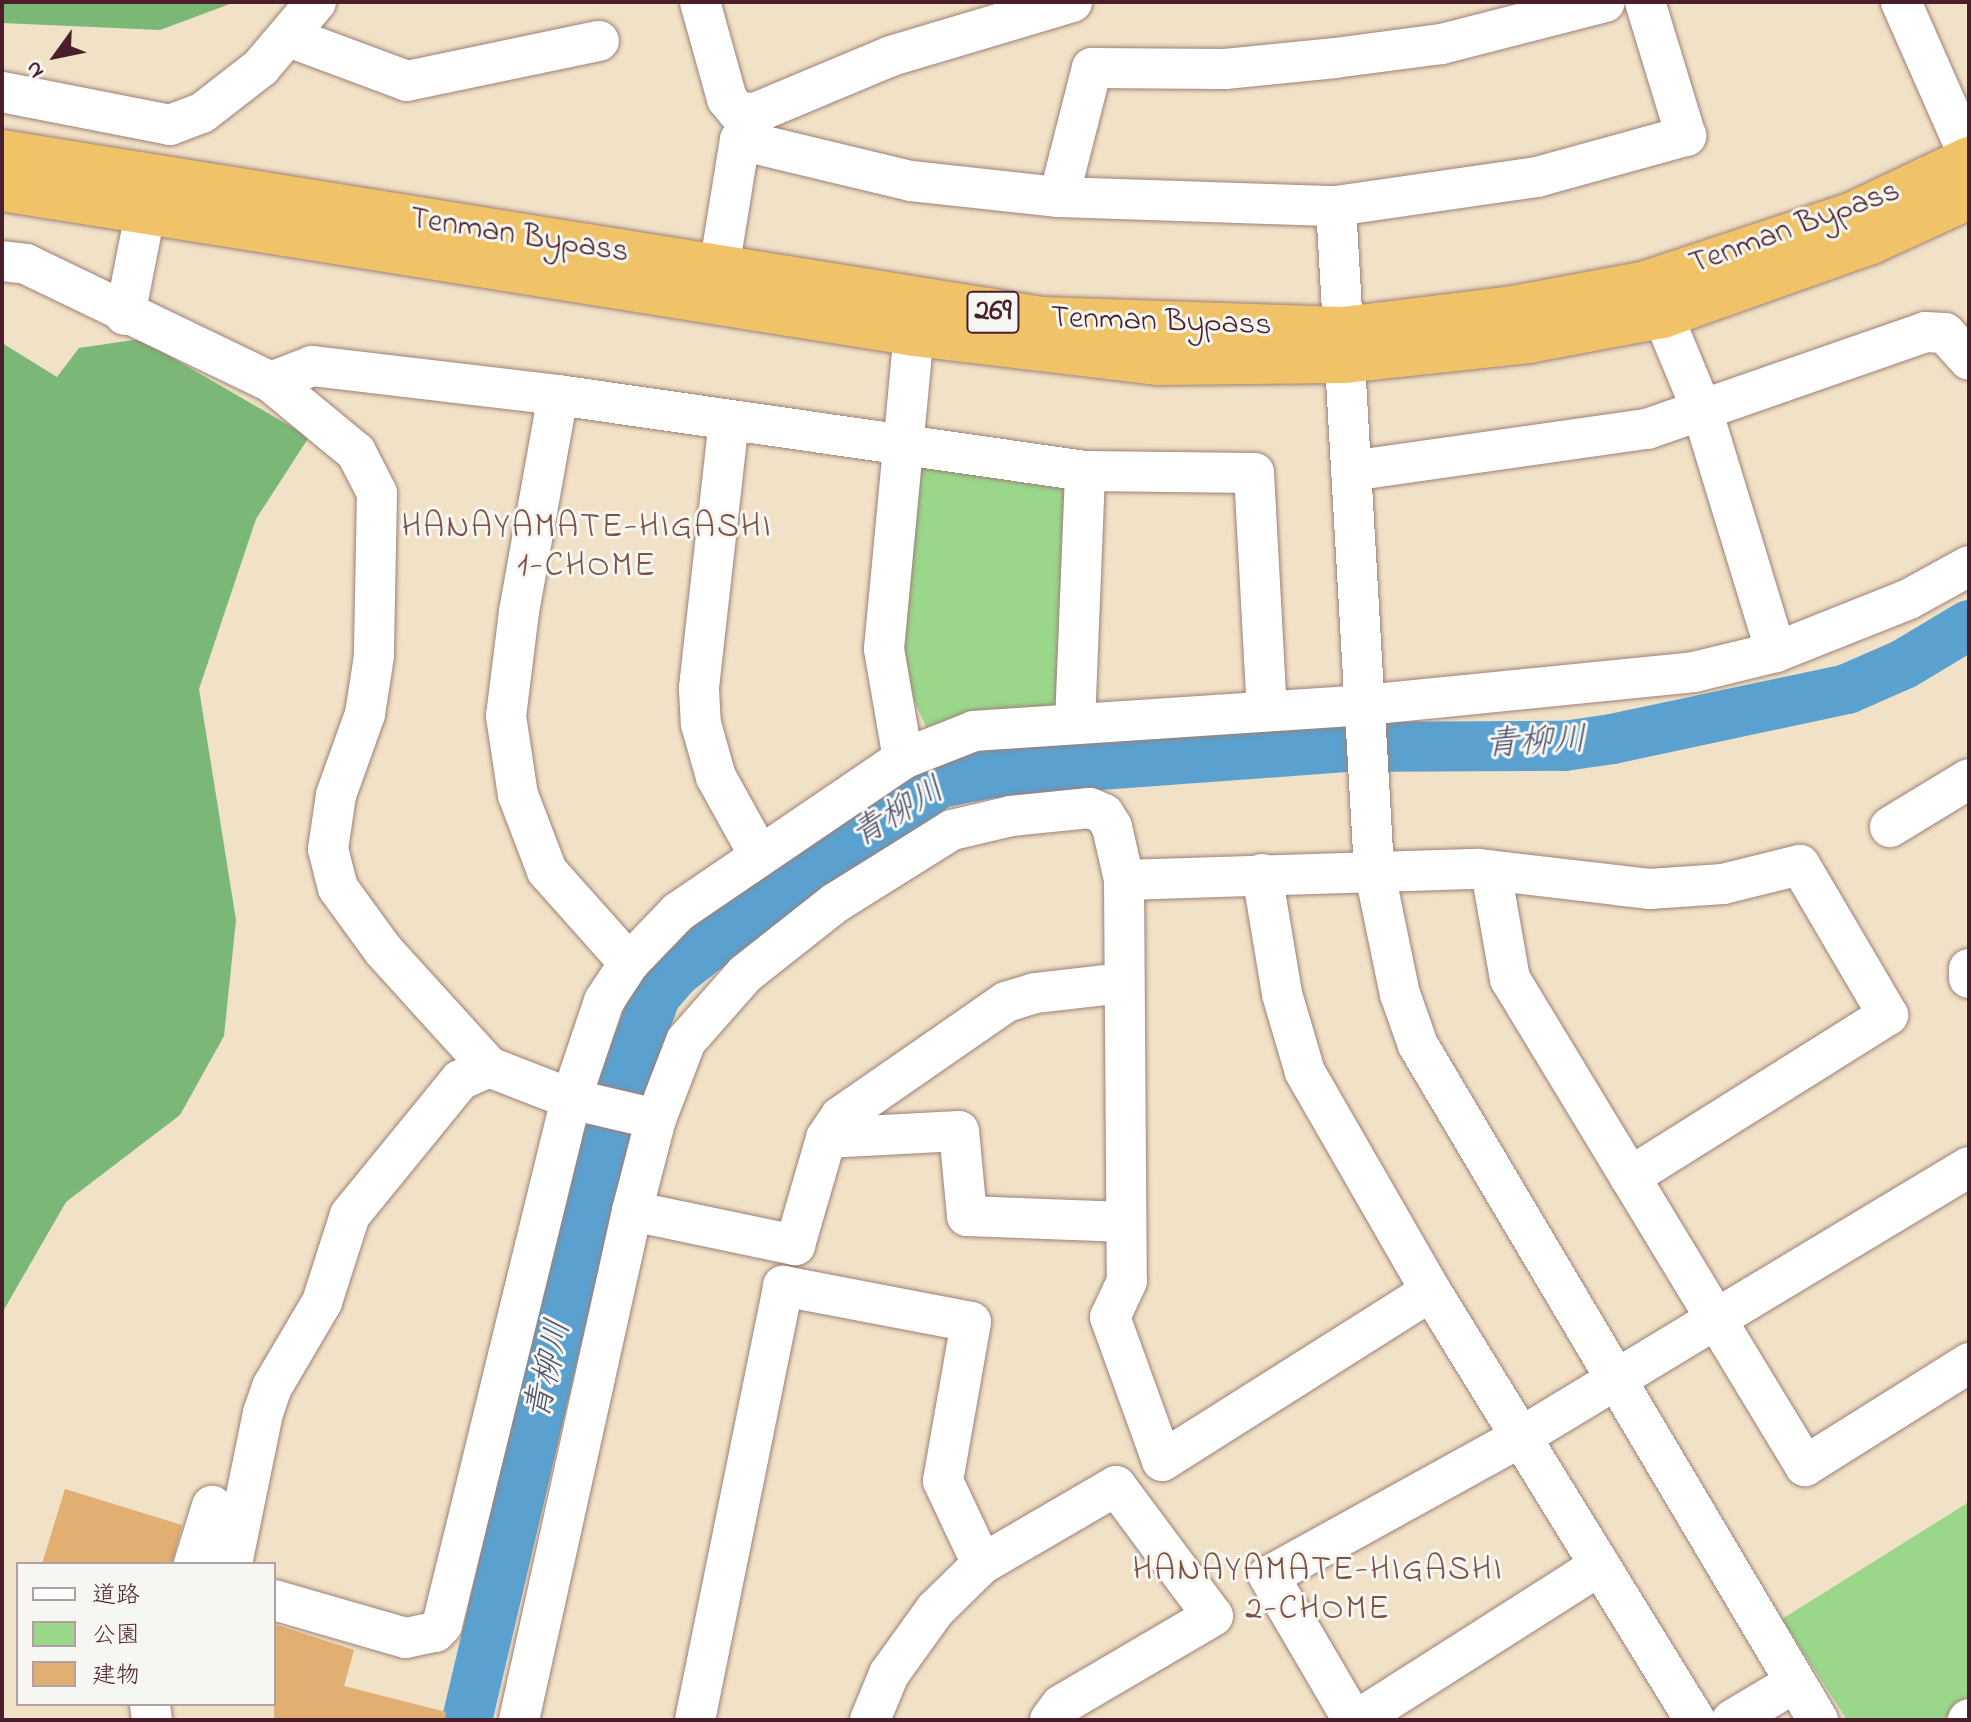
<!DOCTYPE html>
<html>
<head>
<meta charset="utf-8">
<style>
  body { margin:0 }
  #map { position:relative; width:1971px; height:1722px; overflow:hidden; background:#f1e1c6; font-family:"Indie Flower","Klee One",sans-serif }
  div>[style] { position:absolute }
  .green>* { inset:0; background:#9ad78b }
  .forest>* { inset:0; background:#7bb877 }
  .river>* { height:50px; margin:-25px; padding:0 25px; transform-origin:25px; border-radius:25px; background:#5aa1d0 }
  .building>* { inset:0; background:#e0af71 }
  .roads { filter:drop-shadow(0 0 2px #9e8078) drop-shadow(0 0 2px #9e8078) }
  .minor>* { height:40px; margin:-20px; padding:0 20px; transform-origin:20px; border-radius:20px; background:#fff }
  .highway>* { height:44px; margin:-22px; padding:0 22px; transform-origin:22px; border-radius:22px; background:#f1c369 }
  span { translate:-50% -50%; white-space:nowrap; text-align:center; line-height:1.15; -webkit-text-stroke:6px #f6f6f2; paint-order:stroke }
  .shield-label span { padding:2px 6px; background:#f6f6f2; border:2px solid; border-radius:6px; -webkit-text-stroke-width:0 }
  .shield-label { font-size:30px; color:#4a1f2b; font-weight:700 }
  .street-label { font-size:32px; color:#4a1f2b }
  .neighbourhood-label { font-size:34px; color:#7e5144; letter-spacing:2px }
  .water-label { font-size:34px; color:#50536d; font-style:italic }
  .frame { position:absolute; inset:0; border:4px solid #4a1f2b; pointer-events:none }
  .legend { position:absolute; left:16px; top:1562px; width:260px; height:144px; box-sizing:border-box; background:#f6f6f2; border:2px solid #b1a0a2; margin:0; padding:10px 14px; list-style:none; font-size:24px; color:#4a1f2b }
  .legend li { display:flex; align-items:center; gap:16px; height:40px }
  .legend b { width:40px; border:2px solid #b1a0a2 }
  .north { position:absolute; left:16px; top:16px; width:80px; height:80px; -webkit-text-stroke:6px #f6f6f2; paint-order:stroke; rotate:237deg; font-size:22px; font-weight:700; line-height:32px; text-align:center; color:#4a1f2b }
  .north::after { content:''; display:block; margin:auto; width:28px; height:36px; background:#4a1f2b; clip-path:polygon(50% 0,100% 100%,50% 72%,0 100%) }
</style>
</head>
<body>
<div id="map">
  <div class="green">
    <div style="clip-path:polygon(918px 455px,1075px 483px,1066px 708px,928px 731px,895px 658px)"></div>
    <div style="clip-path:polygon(1969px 1502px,1969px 1703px,1942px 1720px,1847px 1720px,1782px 1619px)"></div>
  </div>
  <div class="forest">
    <div style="clip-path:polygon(2px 2px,235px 2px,160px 30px,2px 23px)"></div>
    <div style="clip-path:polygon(140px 339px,309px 437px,256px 519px,199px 689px,236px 920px,224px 1036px,180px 1115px,66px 1202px,2px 1313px,2px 343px,57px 377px,79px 348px)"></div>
  </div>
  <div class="river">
    <div style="left:467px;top:1720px;width:614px;rotate:-76.73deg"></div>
    <div style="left:608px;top:1122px;width:136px;rotate:-69.3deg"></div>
    <div style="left:656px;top:995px;width:30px;rotate:-49deg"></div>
    <div style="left:676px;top:972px;width:148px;rotate:-37.9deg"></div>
    <div style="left:793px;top:881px;width:177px;rotate:-33.7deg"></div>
    <div style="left:940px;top:783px;width:53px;rotate:-10.9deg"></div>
    <div style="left:992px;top:773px;width:351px;rotate:-4.2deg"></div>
    <div style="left:1342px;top:747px;width:222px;rotate:-0.3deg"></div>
    <div style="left:1564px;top:746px;width:49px;rotate:-8.3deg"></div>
    <div style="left:1612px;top:739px;width:240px;rotate:-12deg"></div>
    <div style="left:1847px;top:689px;width:62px;rotate:-23.7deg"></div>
    <div style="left:1904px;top:664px;width:76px;rotate:-31deg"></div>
  </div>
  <div class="building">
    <div style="clip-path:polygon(65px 1489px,182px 1525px,172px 1564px,42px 1564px)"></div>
    <div style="clip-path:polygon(274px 1624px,354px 1650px,344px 1686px,446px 1712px,445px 1720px,274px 1720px)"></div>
  </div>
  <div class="roads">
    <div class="minor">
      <div style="left:700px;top:2px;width:101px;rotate:74.4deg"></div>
      <div style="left:727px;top:99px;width:17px;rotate:50deg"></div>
      <div style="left:738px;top:112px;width:17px;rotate:3deg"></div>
      <div style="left:755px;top:113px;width:147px;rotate:-22.7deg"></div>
      <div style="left:891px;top:56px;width:189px;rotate:-16.6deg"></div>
      <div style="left:1901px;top:2px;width:168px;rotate:66.2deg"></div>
      <div style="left:289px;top:37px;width:126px;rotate:20.4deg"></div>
      <div style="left:407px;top:81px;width:196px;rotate:-11.8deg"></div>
      <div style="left:2px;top:92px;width:171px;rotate:11.1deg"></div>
      <div style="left:170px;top:125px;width:34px;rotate:-21deg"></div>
      <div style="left:202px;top:113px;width:75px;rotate:-37.9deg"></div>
      <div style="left:261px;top:67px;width:85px;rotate:-49.8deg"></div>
      <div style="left:1059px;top:197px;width:133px;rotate:-75.7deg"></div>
      <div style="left:1092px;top:68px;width:133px;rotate:0.4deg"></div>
      <div style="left:1225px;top:69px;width:111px;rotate:-5.7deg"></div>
      <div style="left:1335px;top:58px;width:108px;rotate:-7.5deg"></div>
      <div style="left:1442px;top:44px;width:168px;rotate:-14.4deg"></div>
      <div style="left:1336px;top:206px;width:664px;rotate:86.72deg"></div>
      <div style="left:1374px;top:869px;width:128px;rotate:78.3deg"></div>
      <div style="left:1400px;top:994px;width:54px;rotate:70.6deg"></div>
      <div style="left:1418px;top:1045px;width:785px;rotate:59.35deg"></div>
      <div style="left:2px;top:261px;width:24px;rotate:7deg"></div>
      <div style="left:26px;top:264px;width:272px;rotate:25.7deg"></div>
      <div style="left:271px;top:382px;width:110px;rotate:39.5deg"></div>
      <div style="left:356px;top:452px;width:46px;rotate:62.9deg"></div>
      <div style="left:377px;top:493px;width:163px;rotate:91.1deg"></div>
      <div style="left:374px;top:656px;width:59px;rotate:98.8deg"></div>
      <div style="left:365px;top:714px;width:86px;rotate:109.7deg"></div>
      <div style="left:336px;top:795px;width:55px;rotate:98.4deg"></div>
      <div style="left:328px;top:849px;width:40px;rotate:75.6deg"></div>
      <div style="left:338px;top:888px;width:77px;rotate:54deg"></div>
      <div style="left:383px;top:950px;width:158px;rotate:47.8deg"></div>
      <div style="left:489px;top:1067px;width:88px;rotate:21.3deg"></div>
      <div style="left:571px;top:1099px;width:87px;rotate:13.2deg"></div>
      <div style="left:719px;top:269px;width:131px;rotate:-80.8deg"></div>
      <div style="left:740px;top:140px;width:176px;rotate:13.5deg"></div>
      <div style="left:911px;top:181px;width:149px;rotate:6.2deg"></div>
      <div style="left:1059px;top:197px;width:277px;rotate:1.9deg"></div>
      <div style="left:1336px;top:206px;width:203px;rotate:-8.2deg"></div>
      <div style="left:1537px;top:177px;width:155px;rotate:-15.4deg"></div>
      <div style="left:1686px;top:136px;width:140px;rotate:-107deg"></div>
      <div style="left:125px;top:315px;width:108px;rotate:-78.8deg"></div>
      <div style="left:1663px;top:316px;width:102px;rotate:67.5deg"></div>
      <div style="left:1702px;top:410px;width:253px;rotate:73deg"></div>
      <div style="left:271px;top:382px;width:44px;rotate:-21.3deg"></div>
      <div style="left:312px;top:366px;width:248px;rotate:6.7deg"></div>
      <div style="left:558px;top:395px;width:532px;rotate:8.21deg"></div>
      <div style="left:1085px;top:471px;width:169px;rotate:0.7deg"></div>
      <div style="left:1254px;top:473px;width:238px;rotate:86.9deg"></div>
      <div style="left:558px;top:395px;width:220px;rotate:100.2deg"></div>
      <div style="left:519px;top:612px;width:105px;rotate:97.1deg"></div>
      <div style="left:506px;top:716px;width:80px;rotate:81.4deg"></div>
      <div style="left:518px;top:795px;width:81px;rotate:69.1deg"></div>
      <div style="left:547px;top:871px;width:123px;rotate:48.3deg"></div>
      <div style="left:729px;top:420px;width:271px;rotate:96.4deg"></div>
      <div style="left:699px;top:689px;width:35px;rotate:87deg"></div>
      <div style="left:701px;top:724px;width:55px;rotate:74.2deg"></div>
      <div style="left:716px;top:777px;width:89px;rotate:61.1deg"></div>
      <div style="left:1351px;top:471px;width:299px;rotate:-8.1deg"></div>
      <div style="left:1647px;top:429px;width:294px;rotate:-19.2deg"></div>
      <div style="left:1925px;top:332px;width:20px;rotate:3deg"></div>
      <div style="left:1945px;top:333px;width:36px;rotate:48deg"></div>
      <div style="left:1075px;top:723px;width:252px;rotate:-87.7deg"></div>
      <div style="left:903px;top:759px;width:112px;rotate:-99.8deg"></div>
      <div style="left:884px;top:649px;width:316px;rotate:-84.6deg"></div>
      <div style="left:1890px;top:827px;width:92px;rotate:-31.3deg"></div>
      <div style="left:1262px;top:874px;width:122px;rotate:80.5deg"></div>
      <div style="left:1282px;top:994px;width:81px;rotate:73.6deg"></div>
      <div style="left:1305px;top:1072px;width:253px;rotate:60.1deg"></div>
      <div style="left:1431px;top:1291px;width:504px;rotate:58.39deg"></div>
      <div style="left:1124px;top:880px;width:355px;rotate:-1.8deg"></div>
      <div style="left:1479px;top:869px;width:171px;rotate:6.7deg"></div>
      <div style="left:1649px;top:889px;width:74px;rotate:-3.9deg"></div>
      <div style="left:1723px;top:884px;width:79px;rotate:-13.9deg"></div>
      <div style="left:1800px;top:865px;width:174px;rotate:59.6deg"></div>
      <div style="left:1888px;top:1015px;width:305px;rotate:147.9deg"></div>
      <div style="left:1969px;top:969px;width:9px;rotate:90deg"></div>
      <div style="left:826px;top:1138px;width:133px;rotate:-3deg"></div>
      <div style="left:959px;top:1131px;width:85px;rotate:84.6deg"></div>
      <div style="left:967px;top:1216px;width:158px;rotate:2.2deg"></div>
      <div style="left:1969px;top:1167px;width:295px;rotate:149deg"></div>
      <div style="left:1716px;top:1319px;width:172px;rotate:58.8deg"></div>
      <div style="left:1805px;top:1466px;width:194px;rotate:-32.1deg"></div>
      <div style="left:632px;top:1211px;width:167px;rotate:11.8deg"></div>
      <div style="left:795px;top:1245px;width:111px;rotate:-73.8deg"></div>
      <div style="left:826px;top:1138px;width:25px;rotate:-56deg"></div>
      <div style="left:840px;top:1117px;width:202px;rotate:-34.7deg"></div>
      <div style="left:1006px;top:1002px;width:30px;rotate:-17deg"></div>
      <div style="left:1035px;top:993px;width:89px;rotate:-6.5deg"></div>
      <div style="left:194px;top:1564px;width:61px;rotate:-72.8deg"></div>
      <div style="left:232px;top:1564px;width:154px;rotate:-78.4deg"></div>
      <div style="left:263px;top:1413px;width:28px;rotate:-71deg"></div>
      <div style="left:272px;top:1387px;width:99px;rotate:-59.5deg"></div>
      <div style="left:322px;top:1302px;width:91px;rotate:-72.2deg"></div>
      <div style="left:350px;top:1215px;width:174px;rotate:-50.8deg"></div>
      <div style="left:460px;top:1080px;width:32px;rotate:-24deg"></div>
      <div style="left:274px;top:1600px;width:137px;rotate:16.1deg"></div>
      <div style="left:406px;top:1638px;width:30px;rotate:-12deg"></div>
      <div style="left:435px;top:1632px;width:10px;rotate:-45deg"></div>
      <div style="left:442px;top:1625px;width:542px;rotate:-76.22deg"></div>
      <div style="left:571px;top:1099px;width:103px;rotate:-71.4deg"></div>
      <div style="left:604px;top:1001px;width:45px;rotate:-56.7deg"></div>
      <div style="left:629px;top:963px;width:71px;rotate:-46.1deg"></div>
      <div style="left:678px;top:912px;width:272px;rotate:-34.2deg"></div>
      <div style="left:903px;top:759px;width:76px;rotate:-21.5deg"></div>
      <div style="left:974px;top:731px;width:392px;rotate:-3.8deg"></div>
      <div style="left:1365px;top:705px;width:331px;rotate:-5.7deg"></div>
      <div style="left:1694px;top:672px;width:84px;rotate:-13.7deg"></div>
      <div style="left:1776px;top:652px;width:143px;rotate:-21.7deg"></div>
      <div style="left:1909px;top:599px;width:68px;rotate:-28.8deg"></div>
      <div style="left:150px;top:1704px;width:16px;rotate:83deg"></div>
      <div style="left:519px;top:1720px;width:521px;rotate:-77.48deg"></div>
      <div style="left:632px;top:1211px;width:95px;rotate:-75.4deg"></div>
      <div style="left:656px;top:1119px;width:84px;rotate:-69deg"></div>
      <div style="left:686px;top:1041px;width:89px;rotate:-48.6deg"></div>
      <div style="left:745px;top:974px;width:115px;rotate:-38.3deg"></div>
      <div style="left:835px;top:903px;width:138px;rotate:-32deg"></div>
      <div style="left:952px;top:830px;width:61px;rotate:-13.3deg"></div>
      <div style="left:1011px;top:816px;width:79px;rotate:-5.8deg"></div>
      <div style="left:1090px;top:808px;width:15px;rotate:23deg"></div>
      <div style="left:1104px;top:814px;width:15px;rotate:58deg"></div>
      <div style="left:1112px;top:827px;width:54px;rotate:77.2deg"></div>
      <div style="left:1124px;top:880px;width:401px;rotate:89.6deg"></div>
      <div style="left:1127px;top:1281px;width:40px;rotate:115deg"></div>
      <div style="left:1110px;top:1317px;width:153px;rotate:70.1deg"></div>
      <div style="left:1162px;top:1461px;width:318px;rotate:-32.3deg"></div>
      <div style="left:695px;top:1720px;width:443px;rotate:-78.5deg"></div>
      <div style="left:783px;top:1286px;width:191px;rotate:10.8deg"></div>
      <div style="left:971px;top:1322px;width:161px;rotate:100deg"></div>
      <div style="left:943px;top:1481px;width:92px;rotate:64.8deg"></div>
      <div style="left:870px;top:1720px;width:50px;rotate:-67.6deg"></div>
      <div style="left:889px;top:1674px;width:79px;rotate:-54.3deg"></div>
      <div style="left:935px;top:1610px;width:66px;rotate:-44.4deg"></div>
      <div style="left:982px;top:1564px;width:155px;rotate:-30.2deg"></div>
      <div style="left:1116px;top:1486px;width:162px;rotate:53.3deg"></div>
      <div style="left:1213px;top:1616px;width:176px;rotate:149.6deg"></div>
      <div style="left:1061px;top:1705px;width:19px;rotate:126deg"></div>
      <div style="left:1353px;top:1720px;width:167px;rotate:-120.3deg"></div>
      <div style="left:1269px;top:1576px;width:288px;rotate:-28.9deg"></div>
      <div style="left:1521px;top:1437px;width:228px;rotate:-31.2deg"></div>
      <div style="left:1716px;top:1319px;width:398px;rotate:-121.2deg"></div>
      <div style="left:1510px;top:979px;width:110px;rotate:-100deg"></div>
      <div style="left:1357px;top:1720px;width:288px;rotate:-32.5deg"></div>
      <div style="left:1732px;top:1720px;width:72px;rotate:-30.8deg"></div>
      <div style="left:1968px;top:1720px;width:1px;rotate:-45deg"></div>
    </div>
    <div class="highway">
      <div style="left:2px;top:152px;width:1053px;rotate:9.12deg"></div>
      <div style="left:1042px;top:319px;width:301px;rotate:1.9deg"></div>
      <div style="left:1343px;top:329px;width:171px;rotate:-7deg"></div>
      <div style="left:1513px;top:308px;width:135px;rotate:-10.6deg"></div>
      <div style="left:1646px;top:283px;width:216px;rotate:-18.4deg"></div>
      <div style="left:1851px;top:215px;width:131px;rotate:-25.4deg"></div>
      <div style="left:2px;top:189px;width:923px;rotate:9.03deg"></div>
      <div style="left:914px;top:334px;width:247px;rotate:6.8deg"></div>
      <div style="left:1159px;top:363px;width:186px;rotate:-0.6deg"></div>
      <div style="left:1345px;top:361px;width:185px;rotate:-6.2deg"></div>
      <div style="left:1529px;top:341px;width:136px;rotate:-10.6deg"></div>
      <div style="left:1663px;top:316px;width:221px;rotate:-19.6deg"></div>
      <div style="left:1871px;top:242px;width:108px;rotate:-24.7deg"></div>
    </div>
  </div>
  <div class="shield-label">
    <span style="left:993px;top:312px">269</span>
  </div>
  <div class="street-label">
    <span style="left:1795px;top:229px;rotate:-20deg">Tenman Bypass</span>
    <span style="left:519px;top:237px;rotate:9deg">Tenman Bypass</span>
    <span style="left:1161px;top:323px;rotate:2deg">Tenman Bypass</span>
  </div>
  <div class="neighbourhood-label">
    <span style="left:587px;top:548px">HANAYAMATE-HIGASHI<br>1-CHOME</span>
    <span style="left:1318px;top:1591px">HANAYAMATE-HIGASHI<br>2-CHOME</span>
  </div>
  <div class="water-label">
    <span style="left:1536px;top:744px;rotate:-3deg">青柳川</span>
    <span style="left:899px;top:814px;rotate:-31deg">青柳川</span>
    <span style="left:550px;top:1370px;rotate:-77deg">青柳川</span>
  </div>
  <div class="frame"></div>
  <ul class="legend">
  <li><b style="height:10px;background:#fff"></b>道路</li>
  <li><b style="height:22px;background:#9ad78b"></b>公園</li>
  <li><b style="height:22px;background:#e0af71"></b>建物</li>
  </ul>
  <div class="north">N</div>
</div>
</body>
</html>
